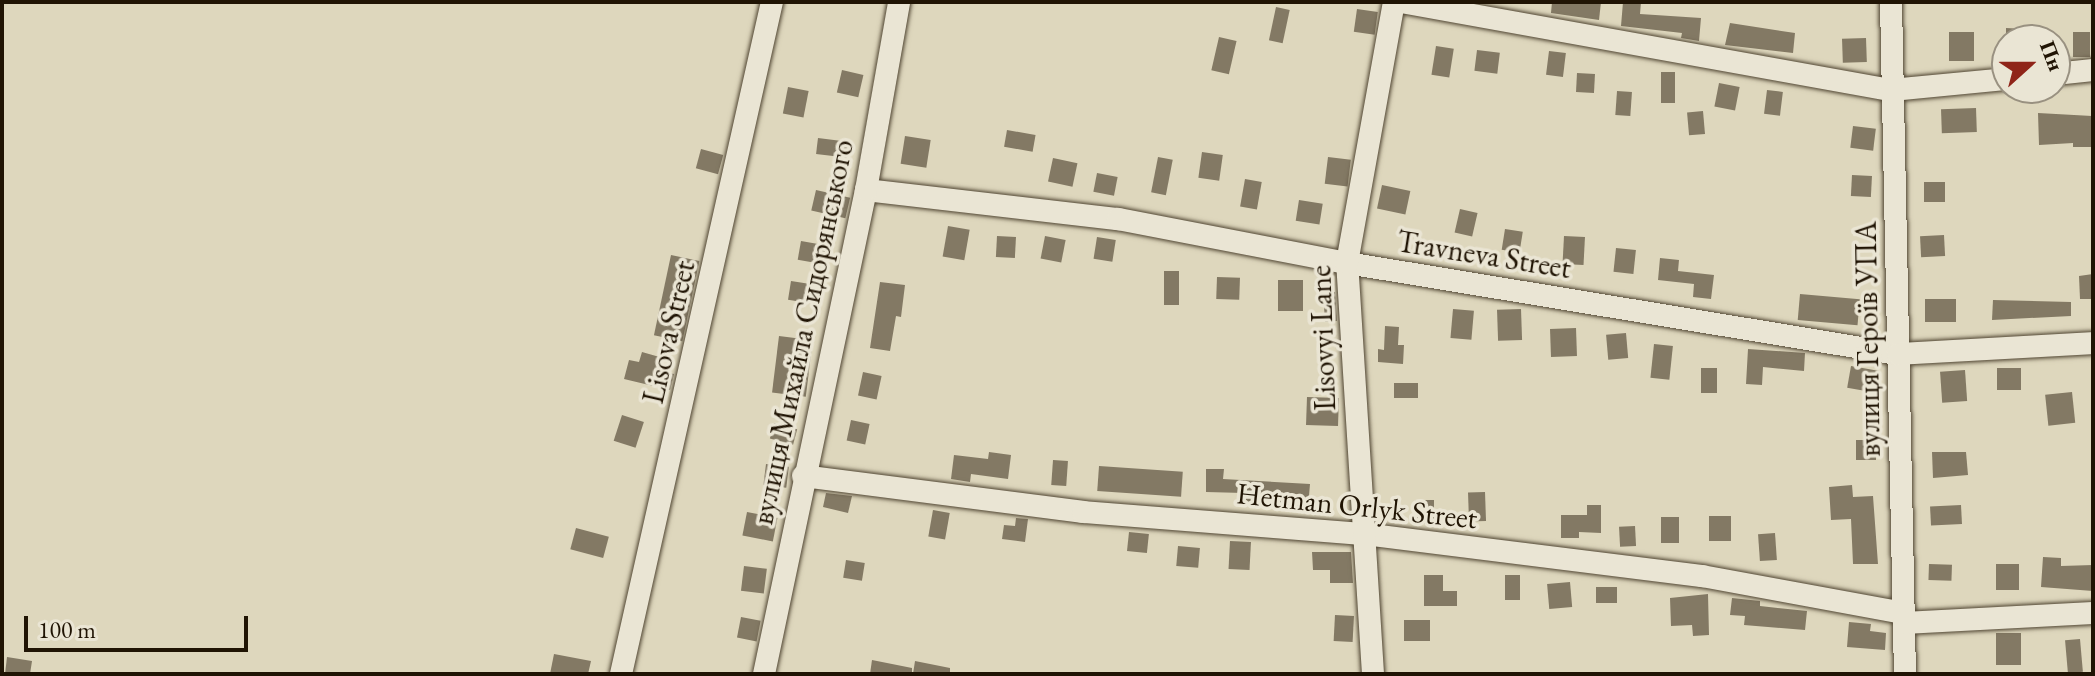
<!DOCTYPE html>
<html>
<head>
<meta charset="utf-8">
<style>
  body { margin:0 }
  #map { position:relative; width:2095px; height:676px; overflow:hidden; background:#ded7bd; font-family:"EB Garamond",serif }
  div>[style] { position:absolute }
  .building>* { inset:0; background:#837964; transform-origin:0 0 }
  .roads { filter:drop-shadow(0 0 2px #504532) drop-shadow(0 0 2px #504532) }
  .minor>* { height:22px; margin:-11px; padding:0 11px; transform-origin:11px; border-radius:11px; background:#eae5d4 }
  span { translate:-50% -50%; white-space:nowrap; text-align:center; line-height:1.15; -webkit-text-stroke:7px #eae5d4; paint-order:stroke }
  .street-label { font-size:30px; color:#201404 }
  .frame { position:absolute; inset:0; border:4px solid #201404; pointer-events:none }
  .north { position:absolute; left:1991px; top:24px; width:80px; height:80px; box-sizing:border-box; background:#eae5d4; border:2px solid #999181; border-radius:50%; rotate:69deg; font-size:22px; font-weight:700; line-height:32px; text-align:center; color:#201404 }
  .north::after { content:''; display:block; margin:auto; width:28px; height:36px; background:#8f2418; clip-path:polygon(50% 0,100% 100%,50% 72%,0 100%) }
  .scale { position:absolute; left:24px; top:616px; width:224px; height:36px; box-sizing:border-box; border:4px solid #201404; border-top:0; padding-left:10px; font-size:24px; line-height:28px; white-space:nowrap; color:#201404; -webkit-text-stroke:6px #eae5d4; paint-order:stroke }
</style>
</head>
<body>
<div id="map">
  <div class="building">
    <div style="clip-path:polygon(1552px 2px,1601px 2px,1599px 20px,1551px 13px)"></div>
    <div style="clip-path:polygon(1623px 2px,1641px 2px,1640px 14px,1701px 18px,1699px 41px,1681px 38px,1682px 33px,1621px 26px)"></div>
    <div style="left:1276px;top:7px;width:14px;height:34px;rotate:12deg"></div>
    <div style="left:1357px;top:9px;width:21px;height:23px;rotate:8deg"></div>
    <div style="clip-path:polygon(1730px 23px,1795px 33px,1793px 53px,1725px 45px)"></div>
    <div style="clip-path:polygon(2006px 28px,2044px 30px,2043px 40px,2006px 40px)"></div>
    <div style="left:1949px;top:32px;width:25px;height:29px"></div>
    <div style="left:2073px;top:32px;width:17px;height:25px"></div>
    <div style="left:1219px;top:37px;width:18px;height:34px;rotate:13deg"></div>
    <div style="left:1866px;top:38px;width:24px;height:24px;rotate:88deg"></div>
    <div style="left:1436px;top:46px;width:18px;height:29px;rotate:9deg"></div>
    <div style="left:1477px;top:50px;width:23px;height:21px;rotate:7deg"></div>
    <div style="left:1549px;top:51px;width:17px;height:24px;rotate:7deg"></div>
    <div style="left:842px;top:70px;width:22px;height:23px;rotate:13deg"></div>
    <div style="left:1661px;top:72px;width:14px;height:31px"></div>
    <div style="left:1577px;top:73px;width:18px;height:19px;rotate:3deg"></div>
    <div style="left:1719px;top:83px;width:21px;height:24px;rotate:11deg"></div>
    <div style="left:788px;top:87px;width:21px;height:27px;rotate:11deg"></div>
    <div style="left:1767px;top:90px;width:16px;height:24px;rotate:7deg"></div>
    <div style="left:1617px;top:91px;width:15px;height:24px;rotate:4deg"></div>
    <div style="left:1976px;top:108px;width:24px;height:35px;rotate:88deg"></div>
    <div style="left:1703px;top:111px;width:23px;height:16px;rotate:85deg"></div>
    <div style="clip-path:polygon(2038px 113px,2092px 116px,2091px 147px,2073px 147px,2073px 143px,2039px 145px)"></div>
    <div style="left:1853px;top:126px;width:23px;height:22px;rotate:7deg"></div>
    <div style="left:1007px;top:130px;width:29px;height:17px;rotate:10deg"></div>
    <div style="left:905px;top:136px;width:26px;height:28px;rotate:9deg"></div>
    <div style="left:818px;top:138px;width:32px;height:16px;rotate:7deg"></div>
    <div style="left:701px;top:149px;width:23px;height:20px;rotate:15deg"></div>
    <div style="left:1202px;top:152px;width:21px;height:26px;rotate:8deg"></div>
    <div style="left:1158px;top:157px;width:15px;height:36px;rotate:11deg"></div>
    <div style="left:1328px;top:157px;width:23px;height:27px;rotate:7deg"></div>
    <div style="left:1053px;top:158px;width:25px;height:24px;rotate:12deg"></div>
    <div style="left:1097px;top:173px;width:21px;height:19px;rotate:11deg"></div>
    <div style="left:1852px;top:175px;width:20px;height:21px;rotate:3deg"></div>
    <div style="left:1245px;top:179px;width:17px;height:28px;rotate:10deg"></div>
    <div style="left:1924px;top:182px;width:21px;height:20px"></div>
    <div style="left:1382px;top:185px;width:29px;height:24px;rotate:12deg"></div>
    <div style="left:816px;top:190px;width:35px;height:21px;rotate:13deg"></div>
    <div style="left:1299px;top:200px;width:24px;height:21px;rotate:9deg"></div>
    <div style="left:1460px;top:209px;width:18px;height:24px;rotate:13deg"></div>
    <div style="left:948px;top:226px;width:22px;height:31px;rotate:10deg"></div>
    <div style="left:1505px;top:229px;width:18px;height:21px;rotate:9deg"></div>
    <div style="left:1944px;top:235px;width:21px;height:24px;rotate:87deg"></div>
    <div style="left:997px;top:236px;width:19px;height:21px;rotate:3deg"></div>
    <div style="left:1045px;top:236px;width:21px;height:23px;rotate:11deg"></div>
    <div style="left:1564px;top:236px;width:21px;height:28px;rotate:3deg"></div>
    <div style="left:1097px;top:237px;width:19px;height:22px;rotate:9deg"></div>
    <div style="left:801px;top:241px;width:29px;height:19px;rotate:10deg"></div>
    <div style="left:1616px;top:248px;width:20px;height:24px;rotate:6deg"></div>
    <div style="left:671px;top:255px;width:29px;height:82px;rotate:12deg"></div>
    <div style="clip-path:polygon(1660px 258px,1679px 260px,1678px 271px,1714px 275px,1711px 299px,1693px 297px,1694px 284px,1658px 280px)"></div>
    <div style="left:1164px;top:271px;width:15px;height:34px"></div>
    <div style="clip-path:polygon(2093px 274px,2093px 299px,2080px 299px,2079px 276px)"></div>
    <div style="left:1217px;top:277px;width:23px;height:22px;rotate:2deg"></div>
    <div style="left:1278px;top:280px;width:25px;height:31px"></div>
    <div style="left:791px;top:281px;width:26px;height:19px;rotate:9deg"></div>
    <div style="clip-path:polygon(880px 282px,905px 285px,901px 317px,896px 316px,890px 351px,870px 348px)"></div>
    <div style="left:1335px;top:292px;width:29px;height:12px;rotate:86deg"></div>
    <div style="left:1800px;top:294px;width:60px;height:26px;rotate:5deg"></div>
    <div style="left:1925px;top:299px;width:31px;height:23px"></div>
    <div style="clip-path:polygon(1993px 300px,2071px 302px,2071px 316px,1992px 320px)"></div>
    <div style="left:1453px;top:309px;width:21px;height:29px;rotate:5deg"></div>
    <div style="left:1521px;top:309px;width:31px;height:24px;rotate:88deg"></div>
    <div style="clip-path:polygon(1385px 326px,1399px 327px,1398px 345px,1404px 345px,1403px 364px,1378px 362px,1378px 349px,1384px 350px)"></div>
    <div style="left:1576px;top:328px;width:28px;height:26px;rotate:88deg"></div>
    <div style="left:1626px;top:333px;width:25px;height:20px;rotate:85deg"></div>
    <div style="left:779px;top:336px;width:34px;height:57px;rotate:7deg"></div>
    <div style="left:1654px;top:344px;width:19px;height:34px;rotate:6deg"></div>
    <div style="clip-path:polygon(1748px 349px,1805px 353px,1804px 371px,1763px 367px,1762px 385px,1746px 384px)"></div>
    <div style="clip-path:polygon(642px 352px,663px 358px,660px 371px,674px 374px,670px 390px,624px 379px,629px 360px,639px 362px)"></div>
    <div style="left:1851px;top:366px;width:29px;height:22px;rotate:10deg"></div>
    <div style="left:1701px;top:368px;width:16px;height:25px"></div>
    <div style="left:2021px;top:368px;width:22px;height:24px;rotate:90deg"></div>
    <div style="left:1965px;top:370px;width:31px;height:25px;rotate:86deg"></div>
    <div style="left:863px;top:372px;width:19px;height:24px;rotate:12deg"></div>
    <div style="left:1394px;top:383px;width:24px;height:15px"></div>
    <div style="left:2072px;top:392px;width:31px;height:27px;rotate:84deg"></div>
    <div style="left:1307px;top:397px;width:32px;height:28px;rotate:2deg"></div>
    <div style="left:622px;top:415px;width:23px;height:27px;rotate:18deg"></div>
    <div style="left:851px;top:420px;width:19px;height:21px;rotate:12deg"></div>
    <div style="left:774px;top:423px;width:24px;height:16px;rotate:15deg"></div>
    <div style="left:1856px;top:440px;width:20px;height:20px"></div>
    <div style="clip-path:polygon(989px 452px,1011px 455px,1008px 479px,971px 474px,970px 482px,951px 479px,954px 455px,988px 459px)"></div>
    <div style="clip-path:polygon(1932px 452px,1966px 452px,1968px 475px,1933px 478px)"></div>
    <div style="left:1053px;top:460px;width:15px;height:25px;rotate:4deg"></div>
    <div style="left:766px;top:464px;width:23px;height:21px;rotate:7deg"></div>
    <div style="left:1099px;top:466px;width:84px;height:25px;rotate:4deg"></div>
    <div style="clip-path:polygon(1206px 469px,1224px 469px,1223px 479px,1310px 484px,1308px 508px,1243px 504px,1244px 493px,1206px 492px)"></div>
    <div style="clip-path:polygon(1852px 485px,1853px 497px,1873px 496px,1878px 564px,1853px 564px,1851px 519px,1831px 520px,1829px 487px)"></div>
    <div style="left:1485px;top:492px;width:29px;height:17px;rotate:88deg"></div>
    <div style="clip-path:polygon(826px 493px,852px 496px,848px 513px,823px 507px)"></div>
    <div style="left:1415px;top:500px;width:19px;height:24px"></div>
    <div style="clip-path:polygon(1587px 505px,1601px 505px,1601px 533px,1579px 532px,1579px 538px,1561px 538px,1561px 515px,1587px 515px)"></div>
    <div style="left:1961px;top:505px;width:19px;height:31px;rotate:87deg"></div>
    <div style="left:933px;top:510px;width:17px;height:27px;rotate:10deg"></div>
    <div style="left:747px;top:512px;width:31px;height:24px;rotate:11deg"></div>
    <div style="left:1731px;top:516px;width:25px;height:22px;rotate:90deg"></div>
    <div style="left:1661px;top:517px;width:18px;height:26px"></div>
    <div style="clip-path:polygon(1016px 518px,1028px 519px,1025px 542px,1002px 539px,1004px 525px,1015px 526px)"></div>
    <div style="left:1635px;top:526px;width:20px;height:16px;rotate:87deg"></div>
    <div style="left:576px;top:528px;width:34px;height:22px;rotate:15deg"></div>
    <div style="left:1129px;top:532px;width:20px;height:19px;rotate:6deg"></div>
    <div style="left:1775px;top:533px;width:27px;height:17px;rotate:86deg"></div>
    <div style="left:1230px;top:541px;width:21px;height:28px;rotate:3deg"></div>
    <div style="left:1178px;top:546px;width:22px;height:20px;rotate:5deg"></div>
    <div style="clip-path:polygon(1312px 552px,1351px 552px,1353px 583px,1330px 583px,1330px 570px,1313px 570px)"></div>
    <div style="clip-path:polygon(2043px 557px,2061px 558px,2061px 566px,2093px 565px,2093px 591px,2041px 587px)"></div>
    <div style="left:846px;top:560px;width:19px;height:18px;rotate:9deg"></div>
    <div style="left:1929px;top:564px;width:23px;height:16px;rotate:2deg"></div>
    <div style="left:1996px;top:564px;width:23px;height:26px"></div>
    <div style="left:744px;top:566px;width:23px;height:25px;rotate:7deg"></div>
    <div style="clip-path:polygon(1424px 575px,1443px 575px,1443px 591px,1457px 591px,1457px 606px,1424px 606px)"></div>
    <div style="left:1505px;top:575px;width:15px;height:25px"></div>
    <div style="left:1570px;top:582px;width:25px;height:23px;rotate:85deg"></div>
    <div style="left:1596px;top:587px;width:21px;height:16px"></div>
    <div style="clip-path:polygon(1708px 594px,1709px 635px,1693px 636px,1692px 625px,1671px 626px,1670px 598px)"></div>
    <div style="clip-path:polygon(1732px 598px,1760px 601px,1760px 606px,1807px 611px,1805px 630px,1744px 625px,1745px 616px,1730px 615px)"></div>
    <div style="left:1335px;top:615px;width:19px;height:26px;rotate:3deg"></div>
    <div style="left:741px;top:617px;width:20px;height:21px;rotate:11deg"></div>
    <div style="left:1404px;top:620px;width:26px;height:21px"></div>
    <div style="clip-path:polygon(1849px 622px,1871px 624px,1870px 631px,1886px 633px,1885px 650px,1847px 647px)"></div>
    <div style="left:1996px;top:633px;width:25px;height:32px"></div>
    <div style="left:2080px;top:639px;width:33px;height:15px;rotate:85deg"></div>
    <div style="clip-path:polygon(554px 654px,591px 661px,588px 674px,550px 674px)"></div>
    <div style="clip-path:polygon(7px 657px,32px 661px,30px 674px,5px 674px)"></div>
    <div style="clip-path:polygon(872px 660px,912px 668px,912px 674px,870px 674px)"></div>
    <div style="clip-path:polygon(915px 661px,950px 668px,950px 674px,913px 674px)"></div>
  </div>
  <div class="roads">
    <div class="minor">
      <div style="left:1401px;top:2px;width:499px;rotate:10.2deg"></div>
      <div style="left:1892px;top:90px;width:116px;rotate:-5.5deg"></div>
      <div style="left:1891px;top:2px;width:672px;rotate:88.81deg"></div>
      <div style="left:2055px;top:74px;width:38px;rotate:-6deg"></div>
      <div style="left:866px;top:190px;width:254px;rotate:6.6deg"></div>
      <div style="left:1118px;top:219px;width:233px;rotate:10.9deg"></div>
      <div style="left:1347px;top:263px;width:558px;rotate:9.38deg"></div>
      <div style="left:1898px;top:354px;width:195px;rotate:-3.2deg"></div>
      <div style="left:803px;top:476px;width:282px;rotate:7.3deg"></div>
      <div style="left:1083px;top:512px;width:282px;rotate:4.5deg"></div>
      <div style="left:1364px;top:534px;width:341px;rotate:7.1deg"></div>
      <div style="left:1702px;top:576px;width:204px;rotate:10.4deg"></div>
      <div style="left:1904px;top:623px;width:189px;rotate:-3deg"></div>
      <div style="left:621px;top:674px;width:689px;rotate:-77.34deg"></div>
      <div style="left:764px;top:674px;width:495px;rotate:-78.1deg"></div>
      <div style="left:866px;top:190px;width:191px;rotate:-80deg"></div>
      <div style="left:1373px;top:674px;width:412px;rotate:-93.6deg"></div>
      <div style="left:1347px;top:263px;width:265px;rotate:-79.8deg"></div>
    </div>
  </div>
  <div class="street-label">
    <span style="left:1484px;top:255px;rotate:9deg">Travneva Street</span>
    <span style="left:669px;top:332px;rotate:-77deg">Lisova Street</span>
    <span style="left:803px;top:332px;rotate:-78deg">вулиця Михайла Сидорянського</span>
    <span style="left:1323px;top:338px;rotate:-92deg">Lisovyi Lane</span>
    <span style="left:1868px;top:339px;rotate:-91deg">вулиця Героїв УПА</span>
    <span style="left:1357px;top:506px;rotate:6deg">Hetman Orlyk Street</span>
  </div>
  <div class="frame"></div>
  <div class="north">Пн</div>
  <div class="scale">100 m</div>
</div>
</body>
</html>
